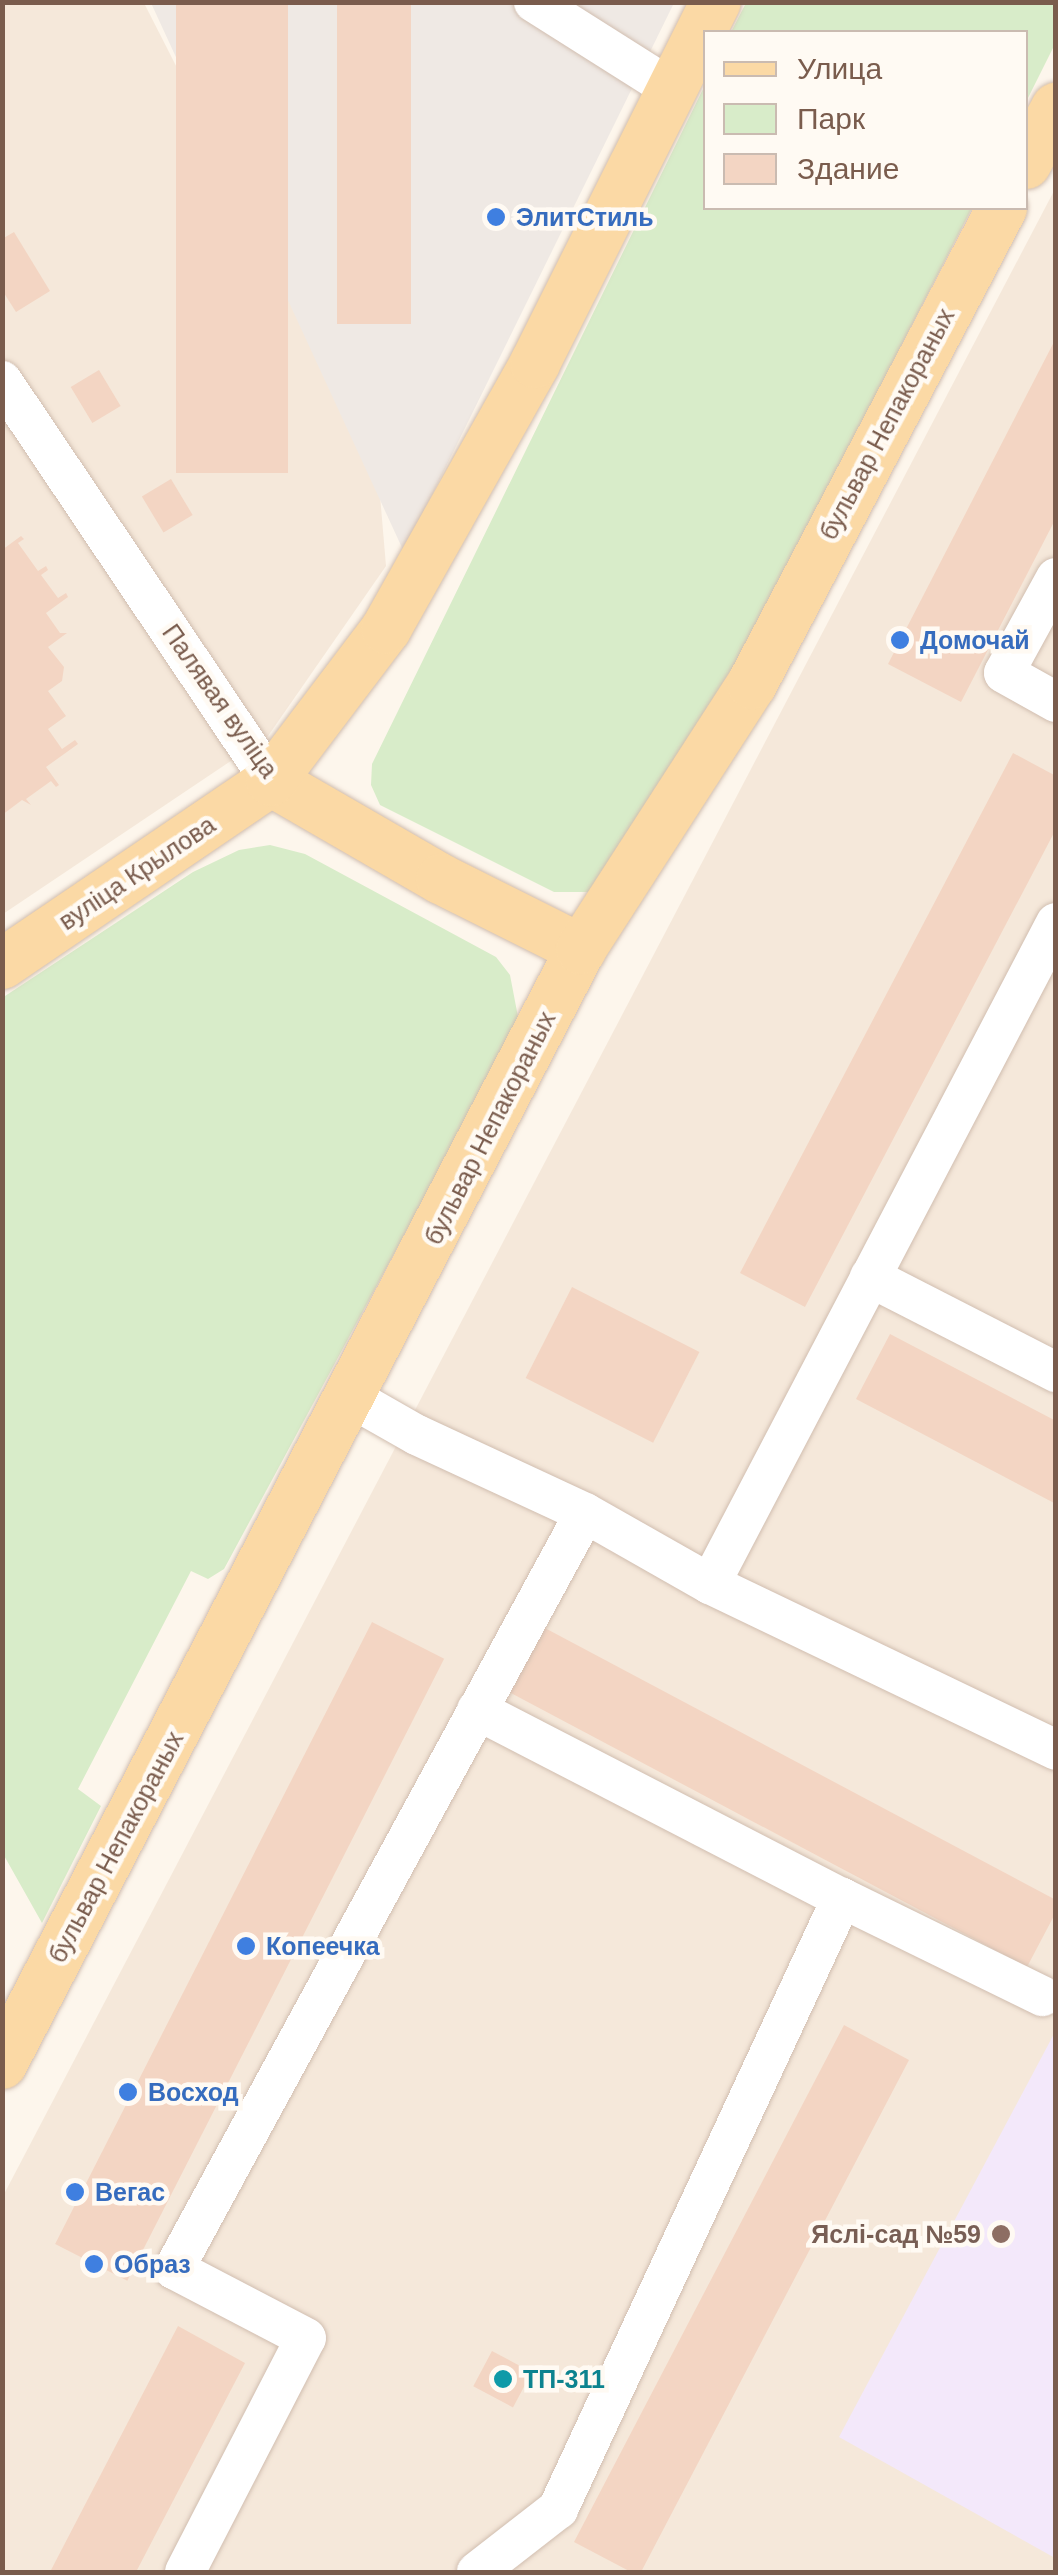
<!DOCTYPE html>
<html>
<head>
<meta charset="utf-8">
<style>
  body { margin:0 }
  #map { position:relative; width:1058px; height:2575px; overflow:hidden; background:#fdf6ec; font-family:Helvetica,sans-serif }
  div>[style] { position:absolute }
  .residential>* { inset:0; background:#f5e8da }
  .industrial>* { inset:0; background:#efe9e4 }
  .education>* { inset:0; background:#f3e8fa }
  .green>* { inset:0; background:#d8ecc9 }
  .building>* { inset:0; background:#f3d5c3; transform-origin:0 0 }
  .roads { filter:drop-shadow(0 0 2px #d1beb0) drop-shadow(0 0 2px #d1beb0) }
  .minor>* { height:40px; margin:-20px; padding:0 20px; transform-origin:20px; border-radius:20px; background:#fff }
  .major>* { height:50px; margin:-25px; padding:0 25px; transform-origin:25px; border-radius:25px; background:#fbd9a5 }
  .dots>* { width:28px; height:28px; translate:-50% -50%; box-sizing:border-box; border:5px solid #fffaf3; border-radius:50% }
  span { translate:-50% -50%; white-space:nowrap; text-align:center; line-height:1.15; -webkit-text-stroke:9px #fffaf3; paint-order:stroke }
  .shop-label { font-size:25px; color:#366cbe; font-weight:700 }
  .left { translate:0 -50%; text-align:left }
  .street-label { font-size:25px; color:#7a5c4d }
  .education-label { font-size:25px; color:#785e54; font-weight:700 }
  .right { translate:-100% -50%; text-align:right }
  .culture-label { font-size:25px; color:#0d838f; font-weight:700 }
  .frame { position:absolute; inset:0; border:5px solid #7a5c4d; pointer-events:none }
  .legend { position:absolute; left:703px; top:30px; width:325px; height:180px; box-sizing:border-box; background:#fffaf3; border:2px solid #cabbb1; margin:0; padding:12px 18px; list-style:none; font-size:30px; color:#7a5c4d }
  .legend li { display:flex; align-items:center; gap:20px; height:50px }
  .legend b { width:50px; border:2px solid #cabbb1 }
</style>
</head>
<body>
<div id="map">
  <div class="residential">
    <div style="clip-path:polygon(3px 3px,144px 3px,377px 460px,386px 566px,268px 736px,3px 914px)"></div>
    <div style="clip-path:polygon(1055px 189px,1055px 2572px,3px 2572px,2px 2198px)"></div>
  </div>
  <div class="industrial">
    <div style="clip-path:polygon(151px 3px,674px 3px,404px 552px)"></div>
  </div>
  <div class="education">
    <div style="clip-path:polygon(1055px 2032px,1055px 2558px,839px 2437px)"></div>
  </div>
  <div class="green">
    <div style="clip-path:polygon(746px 3px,1055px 3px,1055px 44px,1026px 102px,1026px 32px,731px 32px)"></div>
    <div style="clip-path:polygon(705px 85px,706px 208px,972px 208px,635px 864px,618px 882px,588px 892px,554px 892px,380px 805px,371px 785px,372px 764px)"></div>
    <div style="clip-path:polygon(270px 845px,305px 854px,496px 957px,510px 975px,519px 1022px,224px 1569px,208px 1579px,191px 1571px,78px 1789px,101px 1806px,42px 1923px,2px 1852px,2px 998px,193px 872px,239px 850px)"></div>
  </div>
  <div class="building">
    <div style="left:176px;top:2px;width:112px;height:471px"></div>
    <div style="left:337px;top:2px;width:74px;height:322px"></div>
    <div style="clip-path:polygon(14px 232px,50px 291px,16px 312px,2px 290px,2px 239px)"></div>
    <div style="clip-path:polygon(1056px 338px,1056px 518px,961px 702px,888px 664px)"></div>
    <div style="left:99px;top:370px;width:42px;height:33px;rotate:59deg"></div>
    <div style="left:171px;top:479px;width:42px;height:34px;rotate:59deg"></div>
    <div style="clip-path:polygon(21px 536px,24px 539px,18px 543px,38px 571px,46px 566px,48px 570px,41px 575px,58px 598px,66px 593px,68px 597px,46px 613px,60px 633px,67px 633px,48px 647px,64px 667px,62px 681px,48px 691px,66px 716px,48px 729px,62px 749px,75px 740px,78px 744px,46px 767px,59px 785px,56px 787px,51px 781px,26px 799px,31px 805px,22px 800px,2px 815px,2px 550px)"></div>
    <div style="clip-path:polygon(1013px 753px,1056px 776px,1056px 829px,805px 1307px,740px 1273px)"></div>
    <div style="left:572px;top:1287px;width:143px;height:102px;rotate:27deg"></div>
    <div style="clip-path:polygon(890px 1334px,1056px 1421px,1056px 1504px,856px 1399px)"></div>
    <div style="left:372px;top:1622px;width:81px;height:698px;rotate:27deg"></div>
    <div style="clip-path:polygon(543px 1627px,1056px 1900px,1056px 1912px,1027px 1967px,509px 1692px)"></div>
    <div style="clip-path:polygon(844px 2025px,909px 2060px,641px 2572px,631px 2572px,574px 2542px)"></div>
    <div style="clip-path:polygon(178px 2326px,245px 2363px,136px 2572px,50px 2572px)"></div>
    <div style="left:492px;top:2351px;width:45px;height:40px;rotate:28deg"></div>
  </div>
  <div class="roads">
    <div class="minor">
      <div style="left:534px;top:2px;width:165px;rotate:32.3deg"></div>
      <div style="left:2px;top:381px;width:482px;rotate:56.1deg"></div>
      <div style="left:1056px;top:578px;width:108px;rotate:118.7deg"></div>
      <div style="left:1004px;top:673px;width:60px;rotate:29.1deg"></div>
      <div style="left:870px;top:1277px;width:209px;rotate:27.1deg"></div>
      <div style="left:350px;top:1397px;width:77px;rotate:29.6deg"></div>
      <div style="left:417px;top:1435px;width:185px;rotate:24.9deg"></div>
      <div style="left:585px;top:1513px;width:144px;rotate:29.6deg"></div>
      <div style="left:710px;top:1584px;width:384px;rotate:25.6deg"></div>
      <div style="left:710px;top:1584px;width:746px;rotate:-62.37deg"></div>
      <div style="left:477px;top:1710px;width:411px;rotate:27.3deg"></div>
      <div style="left:185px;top:2572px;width:263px;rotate:-62.7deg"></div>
      <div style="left:306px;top:2338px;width:149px;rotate:-152.4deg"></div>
      <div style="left:174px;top:2269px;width:860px;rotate:-61.47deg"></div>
      <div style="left:477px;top:2572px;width:103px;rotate:-37.9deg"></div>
      <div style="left:558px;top:2509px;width:674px;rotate:-65.07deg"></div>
      <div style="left:842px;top:1898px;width:223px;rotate:26.1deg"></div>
    </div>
    <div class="major">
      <div style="left:1026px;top:164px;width:64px;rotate:-61.8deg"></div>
      <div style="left:271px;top:781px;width:196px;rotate:30deg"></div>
      <div style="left:441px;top:879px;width:157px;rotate:26.6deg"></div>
      <div style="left:2px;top:964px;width:325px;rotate:-34.2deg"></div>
      <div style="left:271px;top:781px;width:191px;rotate:-52.9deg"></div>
      <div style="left:386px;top:629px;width:305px;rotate:-60.7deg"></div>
      <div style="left:535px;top:363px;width:404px;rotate:-63.4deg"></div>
      <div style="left:2px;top:2064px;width:1256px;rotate:-62.56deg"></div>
      <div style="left:581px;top:949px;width:315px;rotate:-57.2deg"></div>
      <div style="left:752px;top:684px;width:538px;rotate:-62.29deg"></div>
    </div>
  </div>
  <div class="dots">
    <div style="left:496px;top:217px;background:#3f7fe0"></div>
    <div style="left:900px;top:640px;background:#3f7fe0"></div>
    <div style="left:246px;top:1946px;background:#3f7fe0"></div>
    <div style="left:128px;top:2092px;background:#3f7fe0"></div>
    <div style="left:75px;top:2192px;background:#3f7fe0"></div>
    <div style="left:1001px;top:2234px;background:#8d6e63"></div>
    <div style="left:94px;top:2264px;background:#3f7fe0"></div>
    <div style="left:503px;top:2379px;background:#0f9aa8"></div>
  </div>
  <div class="shop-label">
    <span class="left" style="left:516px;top:217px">ЭлитСтиль</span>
    <span class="left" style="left:920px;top:640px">Домочай</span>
    <span class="left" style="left:266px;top:1946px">Копеечка</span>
    <span class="left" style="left:148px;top:2092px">Восход</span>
    <span class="left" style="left:95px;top:2192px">Вегас</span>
    <span class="left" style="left:114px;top:2264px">Образ</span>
  </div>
  <div class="street-label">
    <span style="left:887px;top:424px;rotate:-62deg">бульвар Непакораных</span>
    <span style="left:220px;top:701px;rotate:55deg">Палявая вуліца</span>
    <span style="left:137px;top:873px;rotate:-34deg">вуліца Крылова</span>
    <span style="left:490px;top:1128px;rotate:-63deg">бульвар Непакораных</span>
    <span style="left:116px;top:1847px;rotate:-62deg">бульвар Непакораных</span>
  </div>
  <div class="education-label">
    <span class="right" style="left:981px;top:2234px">Яслі-сад №59</span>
  </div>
  <div class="culture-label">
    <span class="left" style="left:523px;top:2379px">ТП-311</span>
  </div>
  <div class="frame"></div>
  <ul class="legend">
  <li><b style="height:12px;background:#fbd9a5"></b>Улица</li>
  <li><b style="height:28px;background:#d8ecc9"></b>Парк</li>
  <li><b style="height:28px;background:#f3d5c3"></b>Здание</li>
  </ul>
</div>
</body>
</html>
